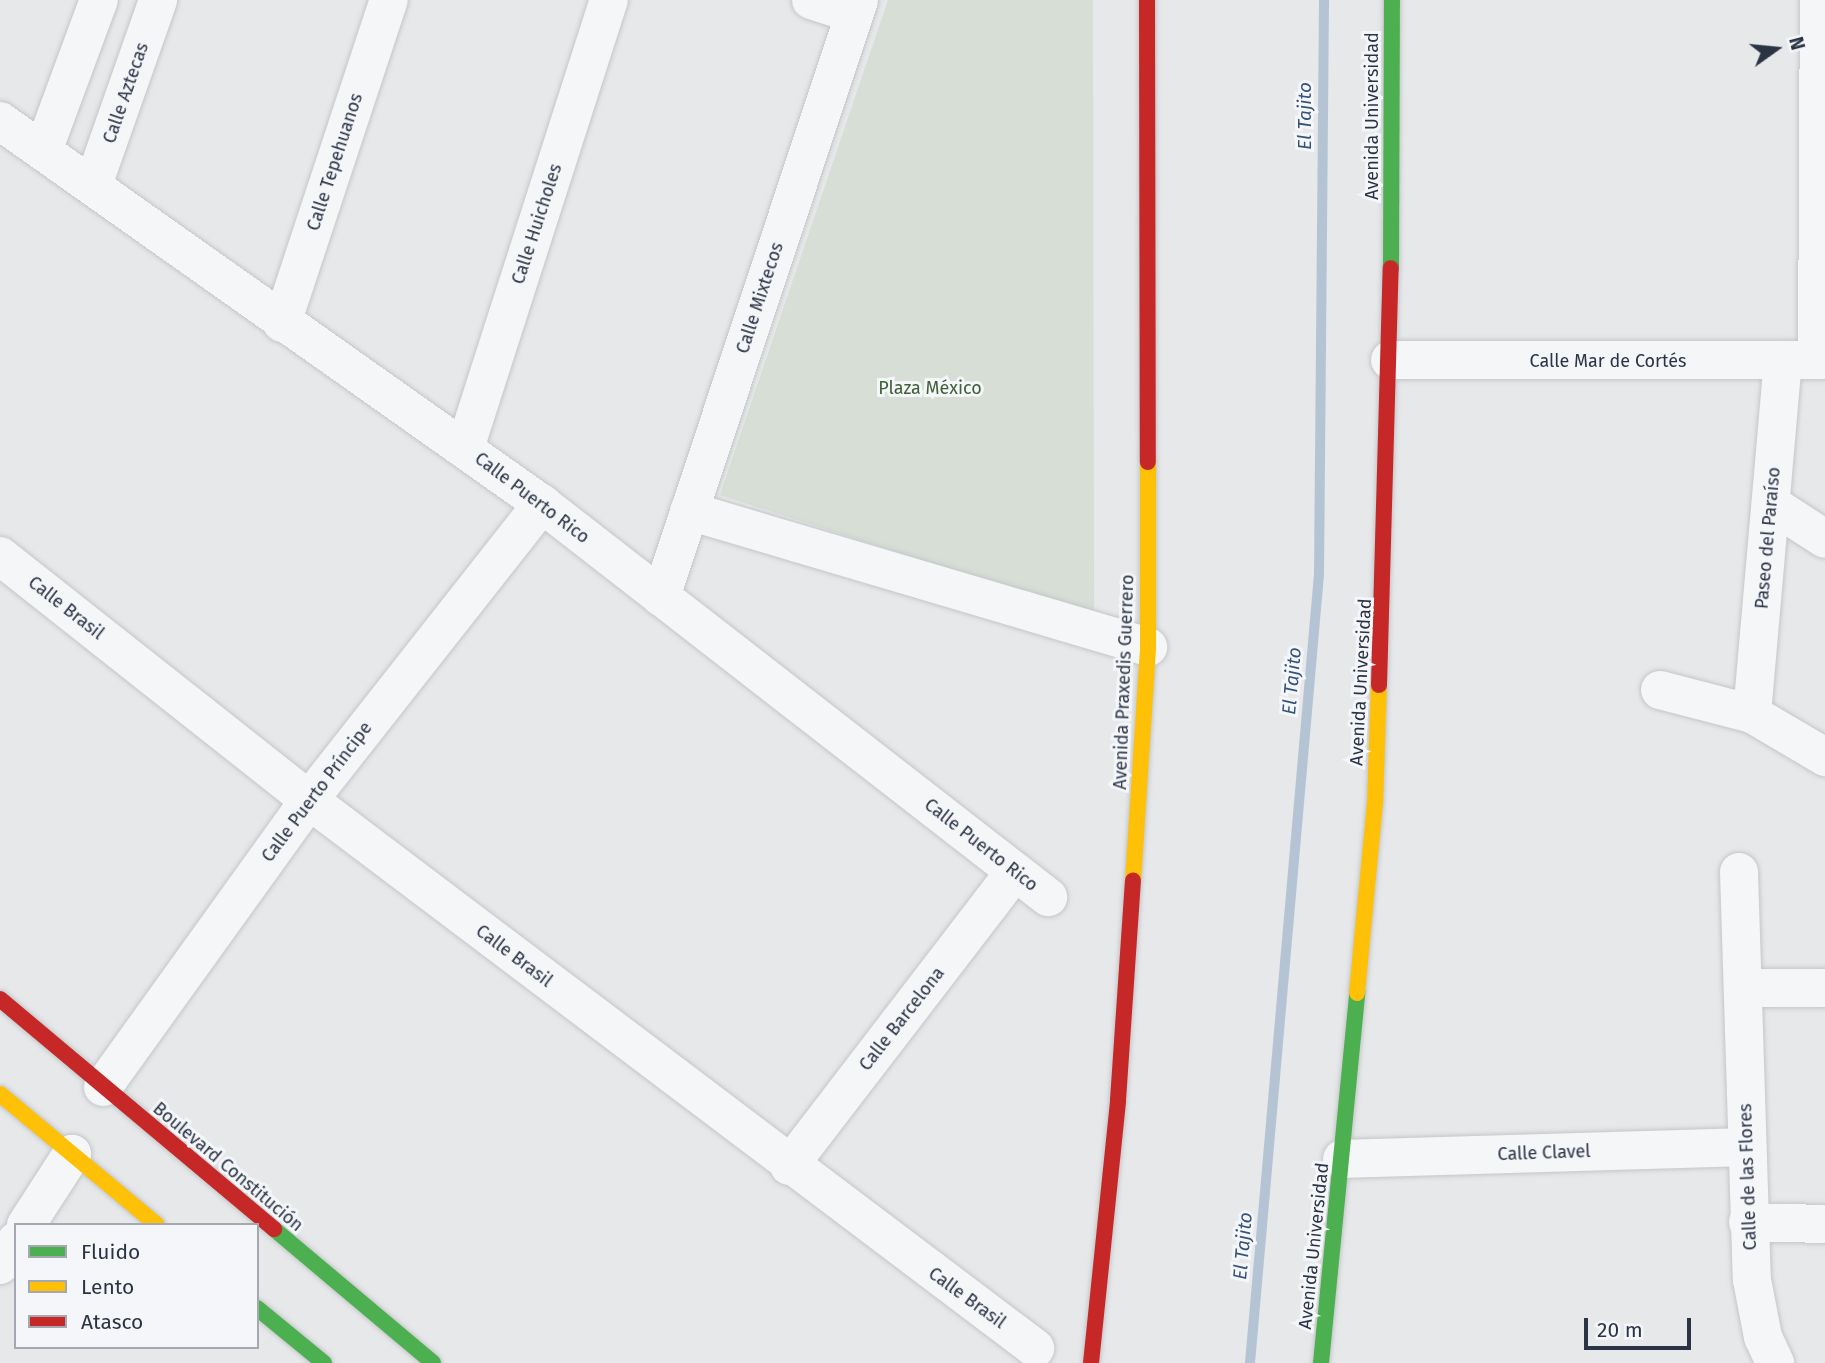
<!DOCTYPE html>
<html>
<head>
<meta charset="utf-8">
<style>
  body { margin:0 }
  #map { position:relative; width:1825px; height:1363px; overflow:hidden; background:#e6e8ea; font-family:"Fira Sans",sans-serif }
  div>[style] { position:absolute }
  .green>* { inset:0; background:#d6ded6 }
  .stream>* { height:10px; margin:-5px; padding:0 5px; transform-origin:5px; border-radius:5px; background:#b4c4d5 }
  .roads { filter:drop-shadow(0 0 2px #c4c6c8) drop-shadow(0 0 2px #c4c6c8) }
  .street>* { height:38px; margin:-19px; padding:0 19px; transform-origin:19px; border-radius:19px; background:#f5f6f7 }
  .fast>* { height:16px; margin:-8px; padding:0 8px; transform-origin:8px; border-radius:8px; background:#4caf50 }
  .slow>* { height:16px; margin:-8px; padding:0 8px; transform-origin:8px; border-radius:8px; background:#ffc107 }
  .jam>* { height:16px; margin:-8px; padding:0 8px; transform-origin:8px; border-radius:8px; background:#c62828 }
  span { translate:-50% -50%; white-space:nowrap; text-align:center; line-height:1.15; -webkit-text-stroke:6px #f4f6f9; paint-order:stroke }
  .street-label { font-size:18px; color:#2b3445 }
  .park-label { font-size:18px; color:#3f6138 }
  .water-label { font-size:19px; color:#34527a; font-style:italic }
  .legend { position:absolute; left:14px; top:1223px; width:245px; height:126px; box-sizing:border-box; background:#f4f6f9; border:2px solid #a4a8b1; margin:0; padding:9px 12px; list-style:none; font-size:21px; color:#2b3445 }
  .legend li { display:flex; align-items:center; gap:14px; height:35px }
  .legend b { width:35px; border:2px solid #a4a8b1 }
  .north { position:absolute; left:1741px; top:14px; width:70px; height:70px; -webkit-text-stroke:5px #f4f6f9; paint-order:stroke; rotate:75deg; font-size:19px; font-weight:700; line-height:28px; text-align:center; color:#2b3445 }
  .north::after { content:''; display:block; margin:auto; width:24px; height:32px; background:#2b3445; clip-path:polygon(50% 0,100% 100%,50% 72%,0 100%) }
  .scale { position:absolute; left:1584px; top:1318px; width:107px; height:32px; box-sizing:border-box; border:4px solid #2b3445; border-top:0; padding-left:9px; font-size:21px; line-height:24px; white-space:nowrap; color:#2b3445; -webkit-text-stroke:5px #f4f6f9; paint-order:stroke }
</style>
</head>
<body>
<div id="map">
  <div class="green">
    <div style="clip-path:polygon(888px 0,1093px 0,1094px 616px,720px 495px)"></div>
  </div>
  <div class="stream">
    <div style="left:1250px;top:1363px;width:792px;rotate:-85deg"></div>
    <div style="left:1319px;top:574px;width:574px;rotate:-89.5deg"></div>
  </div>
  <div class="roads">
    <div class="street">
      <div style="left:811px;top:0;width:45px;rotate:18deg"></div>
      <div style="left:0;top:121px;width:664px;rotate:35.25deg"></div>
      <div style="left:542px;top:504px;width:641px;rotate:37.84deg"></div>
      <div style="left:43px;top:151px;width:161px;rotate:-69.7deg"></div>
      <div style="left:93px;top:185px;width:196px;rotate:-70.6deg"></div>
      <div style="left:282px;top:323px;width:340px;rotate:-71.7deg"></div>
      <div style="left:1390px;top:360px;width:435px"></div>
      <div style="left:1817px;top:360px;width:360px;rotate:-89.7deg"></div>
      <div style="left:465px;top:448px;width:471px;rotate:-72.2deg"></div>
      <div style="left:1771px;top:504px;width:64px;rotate:32.9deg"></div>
      <div style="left:689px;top:511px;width:479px;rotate:16.5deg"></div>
      <div style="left:0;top:556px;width:394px;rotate:38.3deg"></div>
      <div style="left:309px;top:800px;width:910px;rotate:37.05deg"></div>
      <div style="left:661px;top:597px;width:629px;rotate:-71.65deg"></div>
      <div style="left:1660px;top:690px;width:95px;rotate:14.6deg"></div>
      <div style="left:1752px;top:714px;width:85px;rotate:30.5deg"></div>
      <div style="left:1752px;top:714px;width:354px;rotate:-85deg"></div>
      <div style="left:1739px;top:872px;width:408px;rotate:88.2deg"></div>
      <div style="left:1752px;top:1280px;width:58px;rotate:79.1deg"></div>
      <div style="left:1763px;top:1337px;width:29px;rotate:65deg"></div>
      <div style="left:1745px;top:988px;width:80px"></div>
      <div style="left:103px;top:1087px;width:353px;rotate:-54.3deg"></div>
      <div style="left:309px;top:800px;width:377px;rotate:-51.8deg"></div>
      <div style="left:1342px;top:1159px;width:404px;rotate:-1.7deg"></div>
      <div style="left:789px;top:1166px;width:371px;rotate:-52.5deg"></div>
      <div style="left:1748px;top:1222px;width:77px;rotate:1.5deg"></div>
      <div style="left:26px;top:1225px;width:85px;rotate:-57.1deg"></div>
      <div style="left:0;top:1265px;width:29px;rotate:-56deg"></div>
    </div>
    <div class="fast">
      <div style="left:1391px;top:268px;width:268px;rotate:-89.8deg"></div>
      <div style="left:274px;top:1229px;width:208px;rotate:40.1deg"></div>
      <div style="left:257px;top:1308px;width:87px;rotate:39.4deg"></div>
      <div style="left:1321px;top:1363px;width:372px;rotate:-84.4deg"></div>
    </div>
    <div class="slow">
      <div style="left:1133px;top:881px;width:234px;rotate:-86.3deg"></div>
      <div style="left:1148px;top:647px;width:185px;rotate:-90deg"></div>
      <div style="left:1357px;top:993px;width:190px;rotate:-84.6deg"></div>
      <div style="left:1375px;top:804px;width:119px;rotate:-88.1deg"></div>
      <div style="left:0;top:1094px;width:204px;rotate:39.8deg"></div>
    </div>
    <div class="jam">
      <div style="left:1147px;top:0;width:462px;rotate:89.9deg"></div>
      <div style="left:1379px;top:685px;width:417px;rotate:-88.4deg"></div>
      <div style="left:0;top:999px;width:358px;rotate:40deg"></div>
      <div style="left:1091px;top:1363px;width:264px;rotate:-84.1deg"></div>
      <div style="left:1118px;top:1100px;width:220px;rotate:-86.1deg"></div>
    </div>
  </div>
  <div class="street-label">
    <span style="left:126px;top:93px;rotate:-71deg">Calle Aztecas</span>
    <span style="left:1372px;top:116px;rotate:-90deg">Avenida Universidad</span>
    <span style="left:335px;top:162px;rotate:-72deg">Calle Tepehuanos</span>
    <span style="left:537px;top:224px;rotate:-72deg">Calle Huicholes</span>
    <span style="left:760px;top:298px;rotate:-72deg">Calle Mixtecos</span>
    <span style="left:1608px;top:361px">Calle Mar de Cortés</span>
    <span style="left:532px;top:498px;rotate:37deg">Calle Puerto Rico</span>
    <span style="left:1768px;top:538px;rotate:-85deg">Paseo del Paraíso</span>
    <span style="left:66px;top:608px;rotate:38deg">Calle Brasil</span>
    <span style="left:1124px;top:682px;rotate:-88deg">Avenida Praxedis Guerrero</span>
    <span style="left:1361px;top:682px;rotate:-87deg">Avenida Universidad</span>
    <span style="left:317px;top:792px;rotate:-53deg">Calle Puerto Príncipe</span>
    <span style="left:981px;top:845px;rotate:38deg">Calle Puerto Rico</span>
    <span style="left:514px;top:956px;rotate:37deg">Calle Brasil</span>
    <span style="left:902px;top:1019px;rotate:-52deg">Calle Barcelona</span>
    <span style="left:1544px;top:1153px;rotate:-2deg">Calle Clavel</span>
    <span style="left:228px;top:1167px;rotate:40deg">Boulevard Constitución</span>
    <span style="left:1748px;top:1177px;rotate:-92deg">Calle de las Flores</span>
    <span style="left:1314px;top:1246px;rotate:-84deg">Avenida Universidad</span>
    <span style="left:967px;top:1298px;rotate:36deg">Calle Brasil</span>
  </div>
  <div class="park-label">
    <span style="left:930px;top:388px">Plaza México</span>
  </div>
  <div class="water-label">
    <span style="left:1305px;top:116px;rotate:-90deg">El Tajito</span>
    <span style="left:1292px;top:681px;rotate:-85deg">El Tajito</span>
    <span style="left:1243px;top:1246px;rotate:-85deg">El Tajito</span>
  </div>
  <ul class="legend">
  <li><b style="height:9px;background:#4caf50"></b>Fluido</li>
  <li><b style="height:9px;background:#ffc107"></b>Lento</li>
  <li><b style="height:9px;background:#c62828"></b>Atasco</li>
  </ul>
  <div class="north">N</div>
  <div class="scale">20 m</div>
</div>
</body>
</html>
